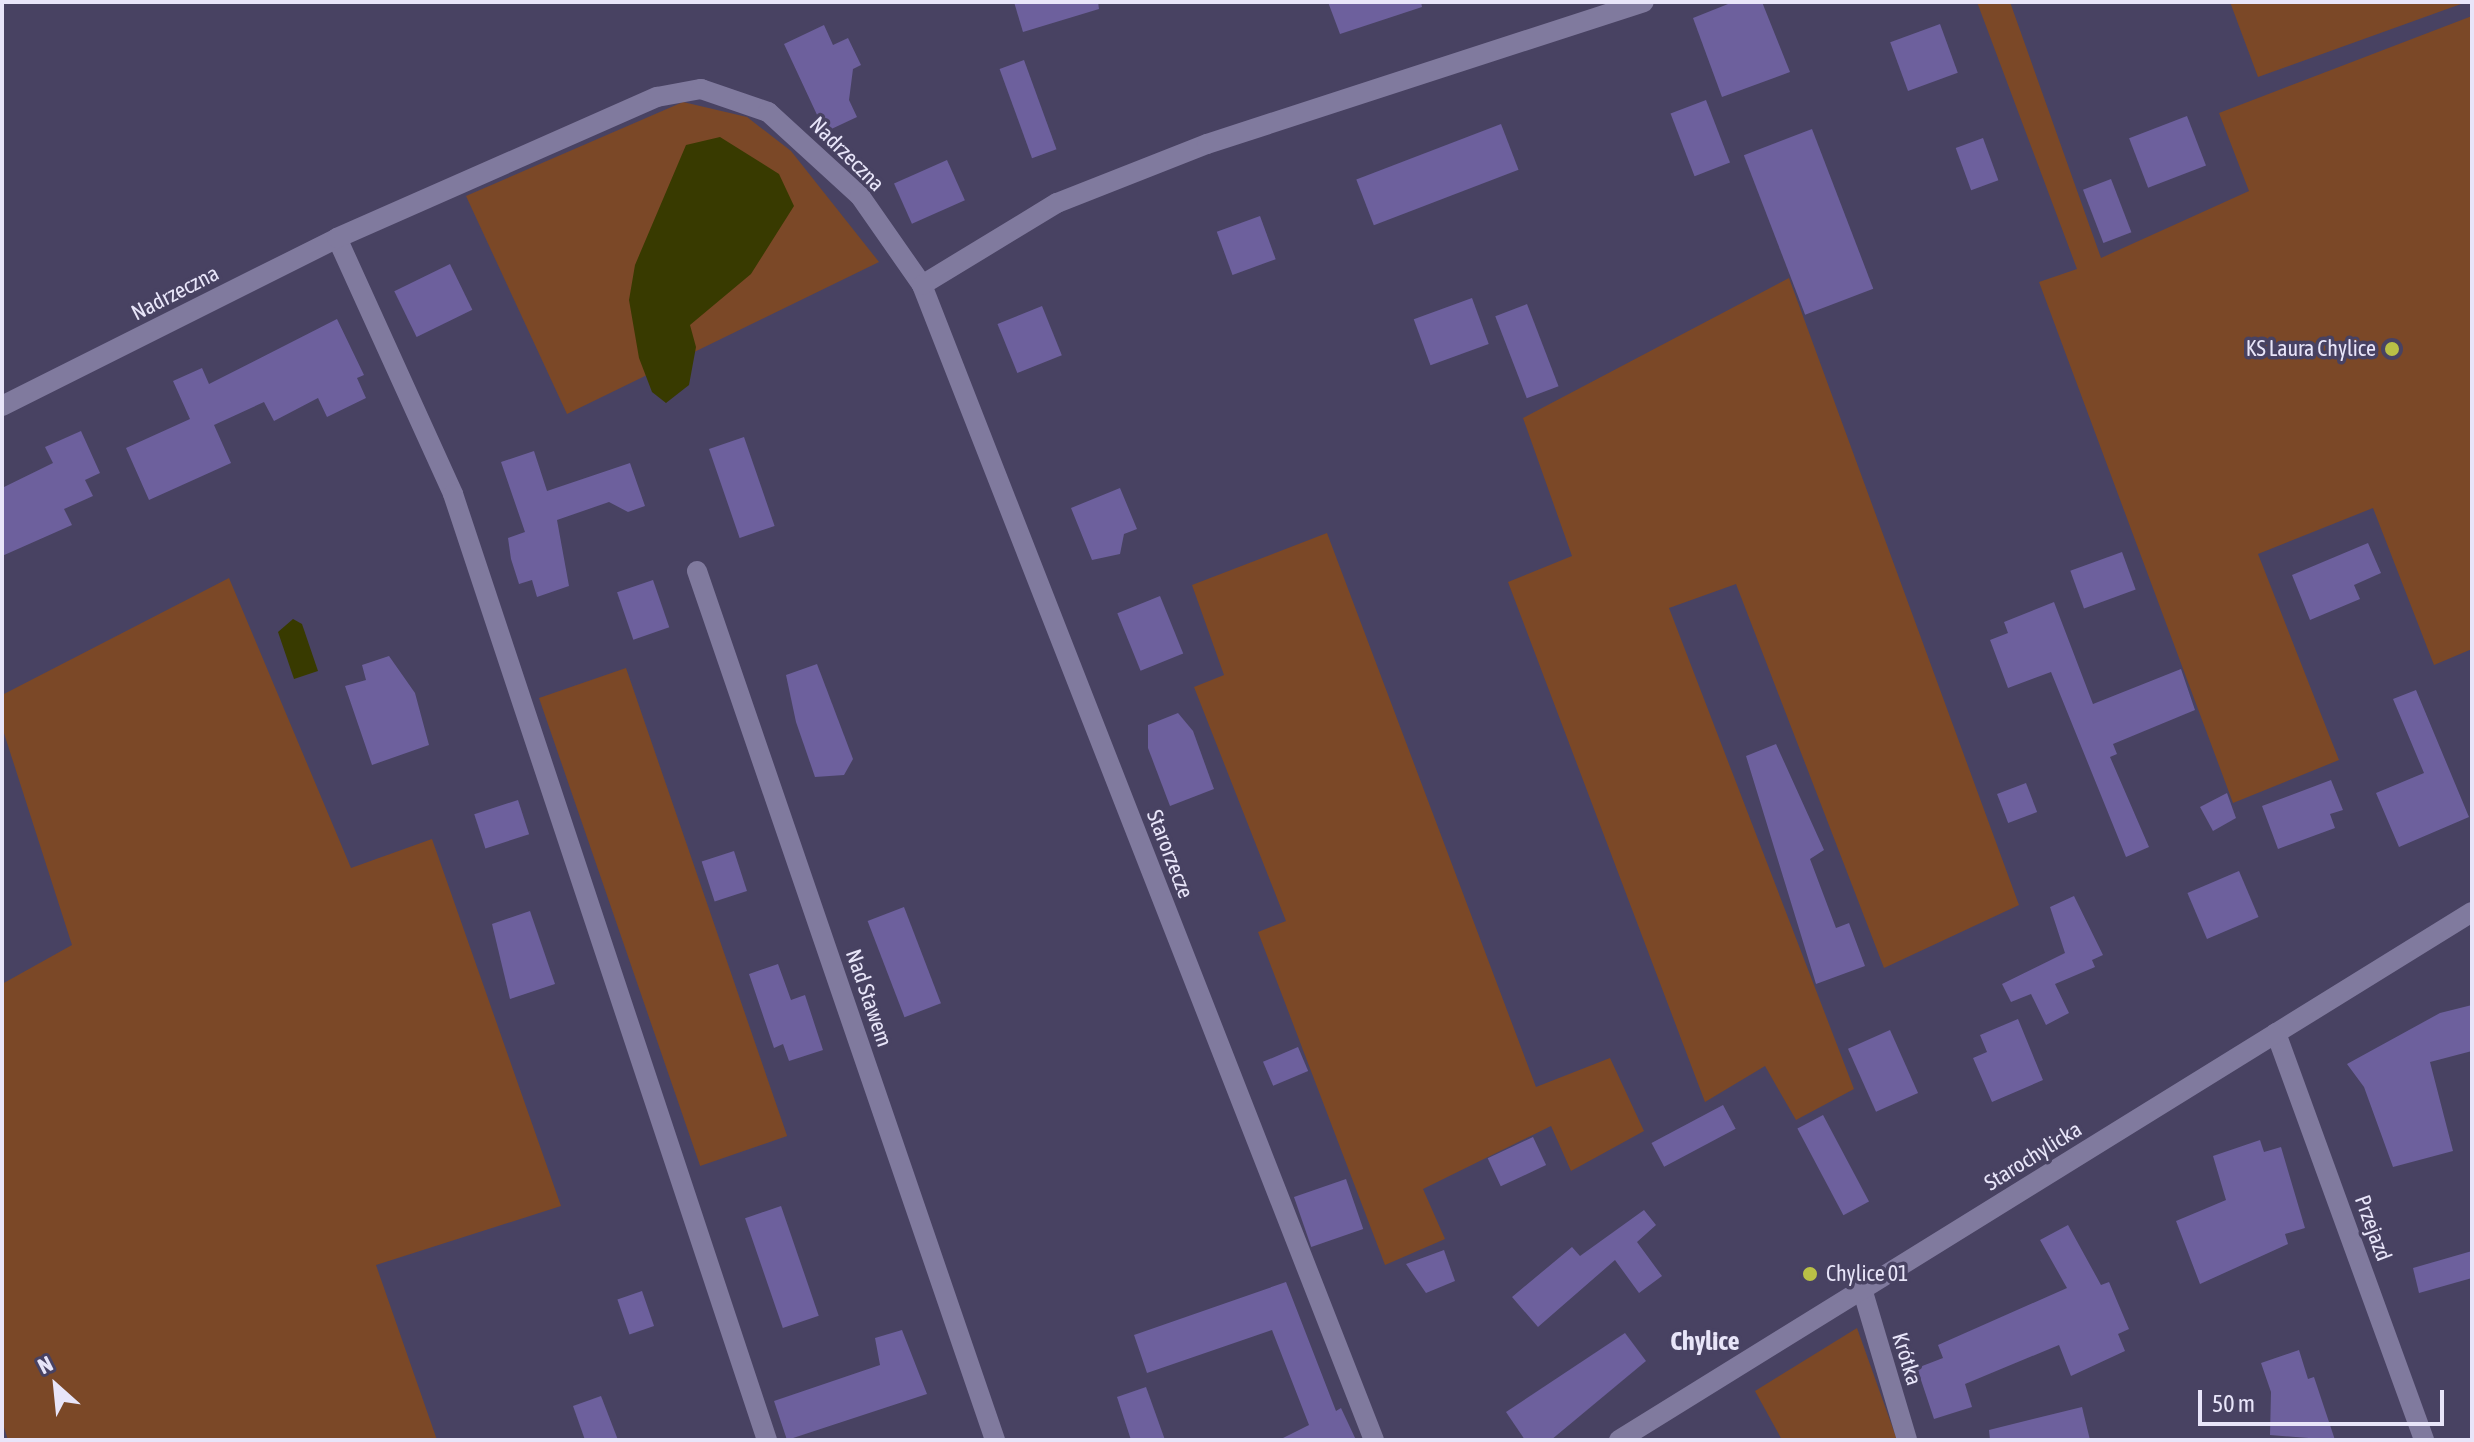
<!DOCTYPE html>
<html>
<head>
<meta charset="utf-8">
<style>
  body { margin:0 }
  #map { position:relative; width:2474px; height:1442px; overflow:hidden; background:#484262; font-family:"Asap Condensed",sans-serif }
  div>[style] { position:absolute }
  .green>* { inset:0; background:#7b4827; transform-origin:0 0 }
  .water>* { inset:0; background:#383a00 }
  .building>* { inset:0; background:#6d609d; transform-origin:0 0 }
  .minor>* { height:20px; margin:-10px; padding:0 10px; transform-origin:10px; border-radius:10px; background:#807a9e }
  .dots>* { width:22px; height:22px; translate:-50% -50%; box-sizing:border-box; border:4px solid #484262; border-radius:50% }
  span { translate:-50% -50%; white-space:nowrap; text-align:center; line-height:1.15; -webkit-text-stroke:7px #484262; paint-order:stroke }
  .street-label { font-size:22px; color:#e8e5f9 }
  .poi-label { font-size:22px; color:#e8e5f9 }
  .right { translate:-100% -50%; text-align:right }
  .left { translate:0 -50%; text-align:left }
  .quarter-label { font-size:26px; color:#e8e5f9; font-weight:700 }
  .frame { position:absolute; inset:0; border:4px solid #e8e5f9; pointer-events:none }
  .north { position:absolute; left:16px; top:1346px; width:80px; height:80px; -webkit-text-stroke:6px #484262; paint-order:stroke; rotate:333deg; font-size:22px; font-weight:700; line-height:32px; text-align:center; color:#e8e5f9 }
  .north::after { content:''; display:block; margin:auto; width:28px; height:36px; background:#e8e5f9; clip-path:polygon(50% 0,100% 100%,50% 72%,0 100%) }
  .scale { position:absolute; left:2198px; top:1390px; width:246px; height:36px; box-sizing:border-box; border:4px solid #e8e5f9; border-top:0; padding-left:10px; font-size:24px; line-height:28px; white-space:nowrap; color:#e8e5f9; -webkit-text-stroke:6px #484262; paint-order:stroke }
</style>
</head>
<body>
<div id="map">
  <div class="green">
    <div style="clip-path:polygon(1977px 2px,2010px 2px,2101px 258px,2249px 191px,2219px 113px,2472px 16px,2472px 649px,2434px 665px,2373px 508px,2258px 554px,2339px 760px,2233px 803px,2039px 282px,2077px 269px)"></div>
    <div style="clip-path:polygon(2230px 2px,2460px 2px,2461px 4px,2258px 77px)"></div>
    <div style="clip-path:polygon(683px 102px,747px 117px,791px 151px,879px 262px,567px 414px,466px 196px)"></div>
    <div style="clip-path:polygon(1789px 278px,2019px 905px,1884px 968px,1736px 584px,1669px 608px,1854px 1089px,1796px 1120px,1765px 1066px,1705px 1102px,1508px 582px,1572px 556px,1523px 418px)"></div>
    <div style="clip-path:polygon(1327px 533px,1536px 1087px,1610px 1058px,1644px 1131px,1571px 1171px,1551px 1126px,1423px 1189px,1445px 1239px,1385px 1265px,1258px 932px,1286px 921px,1194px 687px,1224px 675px,1192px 585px)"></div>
    <div style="clip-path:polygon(229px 578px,351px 868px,432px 839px,561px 1206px,376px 1265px,437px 1440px,8px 1440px,2px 1421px,2px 984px,72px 945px,2px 727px,2px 695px)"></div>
    <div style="left:626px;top:668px;width:495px;height:92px;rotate:71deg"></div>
    <div style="clip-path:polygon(1857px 1328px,1897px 1440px,1782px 1440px,1755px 1391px)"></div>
  </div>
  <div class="water">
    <div style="clip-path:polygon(720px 137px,779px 174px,794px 206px,751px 274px,690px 325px,696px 347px,689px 385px,666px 403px,652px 392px,639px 358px,629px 300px,635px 265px,686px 145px)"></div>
    <div style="clip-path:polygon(293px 619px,302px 624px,318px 671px,294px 679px,278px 632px)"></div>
  </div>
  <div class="building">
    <div style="clip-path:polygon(1014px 2px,1098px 2px,1099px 9px,1023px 32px)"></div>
    <div style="clip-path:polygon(1328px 2px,1421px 2px,1422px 7px,1340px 34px)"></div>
    <div style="clip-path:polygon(1733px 2px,1762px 2px,1790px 72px,1722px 97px,1693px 18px)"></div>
    <div style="left:1940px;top:24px;width:52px;height:53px;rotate:70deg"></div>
    <div style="clip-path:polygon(824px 25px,833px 45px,848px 38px,861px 65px,853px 69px,849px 100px,857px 117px,825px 132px,784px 44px)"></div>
    <div style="left:1024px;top:60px;width:95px;height:26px;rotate:70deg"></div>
    <div style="left:1706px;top:100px;width:67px;height:38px;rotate:69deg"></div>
    <div style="left:2187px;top:116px;width:53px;height:62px;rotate:69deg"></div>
    <div style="left:1501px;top:124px;width:49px;height:155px;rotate:69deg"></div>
    <div style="left:1812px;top:129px;width:171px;height:73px;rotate:69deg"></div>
    <div style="left:1983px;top:138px;width:45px;height:29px;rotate:70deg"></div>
    <div style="left:947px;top:160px;width:44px;height:58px;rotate:66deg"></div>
    <div style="left:2111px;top:179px;width:57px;height:30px;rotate:69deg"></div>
    <div style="left:1260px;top:216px;width:46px;height:46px;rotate:70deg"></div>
    <div style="left:450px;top:264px;width:51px;height:62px;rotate:64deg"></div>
    <div style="left:1472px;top:298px;width:49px;height:62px;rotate:70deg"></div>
    <div style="left:1527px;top:304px;width:88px;height:34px;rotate:69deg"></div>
    <div style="left:1042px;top:306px;width:53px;height:48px;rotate:68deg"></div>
    <div style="clip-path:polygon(337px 319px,364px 375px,357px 378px,366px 398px,327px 417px,318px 398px,274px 421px,264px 402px,214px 425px,231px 463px,149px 500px,126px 448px,190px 419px,173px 381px,202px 368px,209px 384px)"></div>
    <div style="clip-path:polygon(81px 431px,100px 473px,85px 480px,93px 496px,64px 509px,72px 525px,2px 556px,2px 488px,53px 463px,45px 447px)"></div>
    <div style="left:744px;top:437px;width:94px;height:37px;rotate:71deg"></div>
    <div style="clip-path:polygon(534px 451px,547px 491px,630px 463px,645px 506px,628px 512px,609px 502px,557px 520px,569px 586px,537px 597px,532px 580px,519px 584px,511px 559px,508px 538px,525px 532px,501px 462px)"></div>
    <div style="clip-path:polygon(1120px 488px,1137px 529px,1124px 534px,1120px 554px,1092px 560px,1071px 508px)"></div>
    <div style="clip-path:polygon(2368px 543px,2381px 573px,2354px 585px,2360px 599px,2310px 620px,2292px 575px)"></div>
    <div style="left:2122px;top:552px;width:40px;height:55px;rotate:70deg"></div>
    <div style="left:653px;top:580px;width:50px;height:38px;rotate:71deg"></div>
    <div style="left:1160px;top:596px;width:62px;height:46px;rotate:68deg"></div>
    <div style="clip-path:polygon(2054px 602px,2093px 704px,2181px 669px,2195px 710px,2113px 744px,2117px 754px,2110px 757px,2149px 847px,2126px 857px,2051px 672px,2008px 688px,1990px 640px,2008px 633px,2004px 622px)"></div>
    <div style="clip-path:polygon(389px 656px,415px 693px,429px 745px,372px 765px,345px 686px,366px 680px,362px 665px)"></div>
    <div style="clip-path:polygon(817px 664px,853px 759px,844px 775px,815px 777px,796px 722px,786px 675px)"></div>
    <div style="clip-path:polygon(2416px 690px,2469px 817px,2399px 847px,2376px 793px,2424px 773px,2393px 699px)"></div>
    <div style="clip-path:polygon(1178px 713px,1193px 731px,1214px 789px,1170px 806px,1148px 748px,1148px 725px)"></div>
    <div style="clip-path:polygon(1776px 744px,1824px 850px,1810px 859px,1836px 928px,1849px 923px,1865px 966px,1816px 984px,1746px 756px)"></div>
    <div style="clip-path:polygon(2331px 780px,2343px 810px,2330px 814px,2335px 828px,2278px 849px,2262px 806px)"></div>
    <div style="left:2026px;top:783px;width:31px;height:31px;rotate:69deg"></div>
    <div style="clip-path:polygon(2227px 793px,2236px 818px,2213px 831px,2200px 807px)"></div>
    <div style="left:518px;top:800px;width:36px;height:46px;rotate:72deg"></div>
    <div style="left:734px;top:851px;width:42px;height:34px;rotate:72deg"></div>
    <div style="left:2239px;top:871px;width:50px;height:56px;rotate:67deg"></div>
    <div style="clip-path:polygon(2074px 896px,2103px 955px,2092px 960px,2095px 967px,2055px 984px,2069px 1013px,2046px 1025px,2031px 994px,2011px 1002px,2002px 984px,2065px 953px,2050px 907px)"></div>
    <div style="left:904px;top:907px;width:103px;height:39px;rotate:69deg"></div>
    <div style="clip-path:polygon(530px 911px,555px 984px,510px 999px,492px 924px)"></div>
    <div style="clip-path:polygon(778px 964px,791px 1000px,805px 995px,823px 1050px,789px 1061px,783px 1044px,774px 1048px,749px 974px)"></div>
    <div style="clip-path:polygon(2472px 1005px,2472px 1051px,2430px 1062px,2453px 1151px,2393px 1167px,2364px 1087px,2347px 1064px,2440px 1013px)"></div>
    <div style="clip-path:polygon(2018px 1019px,2043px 1080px,1992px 1102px,1973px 1058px,1987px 1052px,1980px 1035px)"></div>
    <div style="left:1890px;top:1030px;width:69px;height:46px;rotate:66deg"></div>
    <div style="left:1298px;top:1047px;width:26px;height:38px;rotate:67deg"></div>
    <div style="left:1723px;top:1105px;width:27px;height:81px;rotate:62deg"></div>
    <div style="left:1823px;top:1115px;width:98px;height:29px;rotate:62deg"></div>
    <div style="left:1533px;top:1137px;width:31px;height:50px;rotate:65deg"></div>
    <div style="clip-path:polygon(2260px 1140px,2264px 1152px,2281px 1147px,2305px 1228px,2285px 1234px,2288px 1244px,2200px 1284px,2176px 1221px,2226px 1200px,2213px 1156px)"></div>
    <div style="left:1346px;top:1179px;width:53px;height:55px;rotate:71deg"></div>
    <div style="left:781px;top:1206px;width:116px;height:38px;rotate:71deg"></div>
    <div style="clip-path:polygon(1644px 1210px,1656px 1225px,1637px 1242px,1662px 1276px,1639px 1293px,1615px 1260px,1538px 1327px,1512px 1297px,1572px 1247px,1580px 1256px)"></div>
    <div style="clip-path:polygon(2068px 1225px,2101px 1285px,2109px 1282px,2129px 1329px,2118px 1334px,2125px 1351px,2071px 1376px,2059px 1345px,1965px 1384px,1972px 1407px,1934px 1419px,1917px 1368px,1943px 1358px,1938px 1345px,2067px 1288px,2040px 1240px)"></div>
    <div style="clip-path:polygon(1444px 1250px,1455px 1281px,1426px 1293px,1406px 1264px)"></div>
    <div style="clip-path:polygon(2472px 1251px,2472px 1278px,2419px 1293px,2413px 1268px)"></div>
    <div style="clip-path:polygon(1286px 1282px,1336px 1411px,1341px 1408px,1356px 1440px,1279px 1440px,1309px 1425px,1272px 1330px,1147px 1373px,1134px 1335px)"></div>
    <div style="left:642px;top:1291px;width:37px;height:26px;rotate:71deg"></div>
    <div style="clip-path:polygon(902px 1330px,927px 1394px,787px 1440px,774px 1401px,880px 1365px,875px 1338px)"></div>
    <div style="clip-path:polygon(1625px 1333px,1646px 1361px,1551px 1440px,1525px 1440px,1506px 1412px)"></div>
    <div style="clip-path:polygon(2299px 1350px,2308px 1379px,2314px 1377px,2335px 1440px,2270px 1435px,2271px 1392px,2261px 1363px)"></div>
    <div style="clip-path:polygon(1146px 1387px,1165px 1440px,1131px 1440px,1117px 1397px)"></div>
    <div style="clip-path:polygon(601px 1396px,618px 1440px,585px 1440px,573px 1406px)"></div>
    <div style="clip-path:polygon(2082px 1407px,2090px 1440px,1990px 1440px,1989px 1430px)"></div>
  </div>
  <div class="minor">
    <div style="left:337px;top:238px;width:281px;rotate:65.6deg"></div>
    <div style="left:453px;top:494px;width:997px;rotate:71.64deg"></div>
    <div style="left:922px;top:285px;width:1240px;rotate:68.63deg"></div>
    <div style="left:2px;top:406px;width:375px;rotate:-26.6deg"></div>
    <div style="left:337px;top:238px;width:350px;rotate:-23.8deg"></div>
    <div style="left:657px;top:97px;width:45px;rotate:-10.3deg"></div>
    <div style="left:701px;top:89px;width:71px;rotate:18.9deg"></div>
    <div style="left:768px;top:112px;width:125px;rotate:42.4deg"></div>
    <div style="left:860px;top:196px;width:108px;rotate:55.1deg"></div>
    <div style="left:922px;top:285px;width:158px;rotate:-31.3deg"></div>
    <div style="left:1057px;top:203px;width:161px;rotate:-21.5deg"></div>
    <div style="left:1207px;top:144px;width:459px;rotate:-18deg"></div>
    <div style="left:697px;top:571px;width:919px;rotate:71.07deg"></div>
    <div style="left:2276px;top:1033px;width:433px;rotate:70deg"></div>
    <div style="left:1863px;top:1292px;width:154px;rotate:73.4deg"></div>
    <div style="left:1619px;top:1440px;width:1003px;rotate:-31.76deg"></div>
  </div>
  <div class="dots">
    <div style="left:2392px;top:349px;background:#bac046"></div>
    <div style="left:1810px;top:1274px;background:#bac046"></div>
  </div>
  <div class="street-label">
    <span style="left:847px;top:154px;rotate:45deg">Nadrzeczna</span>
    <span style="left:175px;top:293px;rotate:-27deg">Nadrzeczna</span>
    <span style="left:1170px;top:854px;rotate:69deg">Starorzecze</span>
    <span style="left:869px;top:998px;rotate:71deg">Nad Stawem</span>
    <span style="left:2033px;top:1156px;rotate:-32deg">Starochylicka</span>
    <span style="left:2373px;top:1228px;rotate:70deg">Przejazd</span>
    <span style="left:1907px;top:1359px;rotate:73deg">Krótka</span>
  </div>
  <div class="poi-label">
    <span class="right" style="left:2376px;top:349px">KS Laura Chylice</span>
    <span class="left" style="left:1826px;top:1274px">Chylice 01</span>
  </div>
  <div class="quarter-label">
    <span style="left:1705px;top:1342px">Chylice</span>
  </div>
  <div class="frame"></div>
  <div class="north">N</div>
  <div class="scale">50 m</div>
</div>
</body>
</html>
